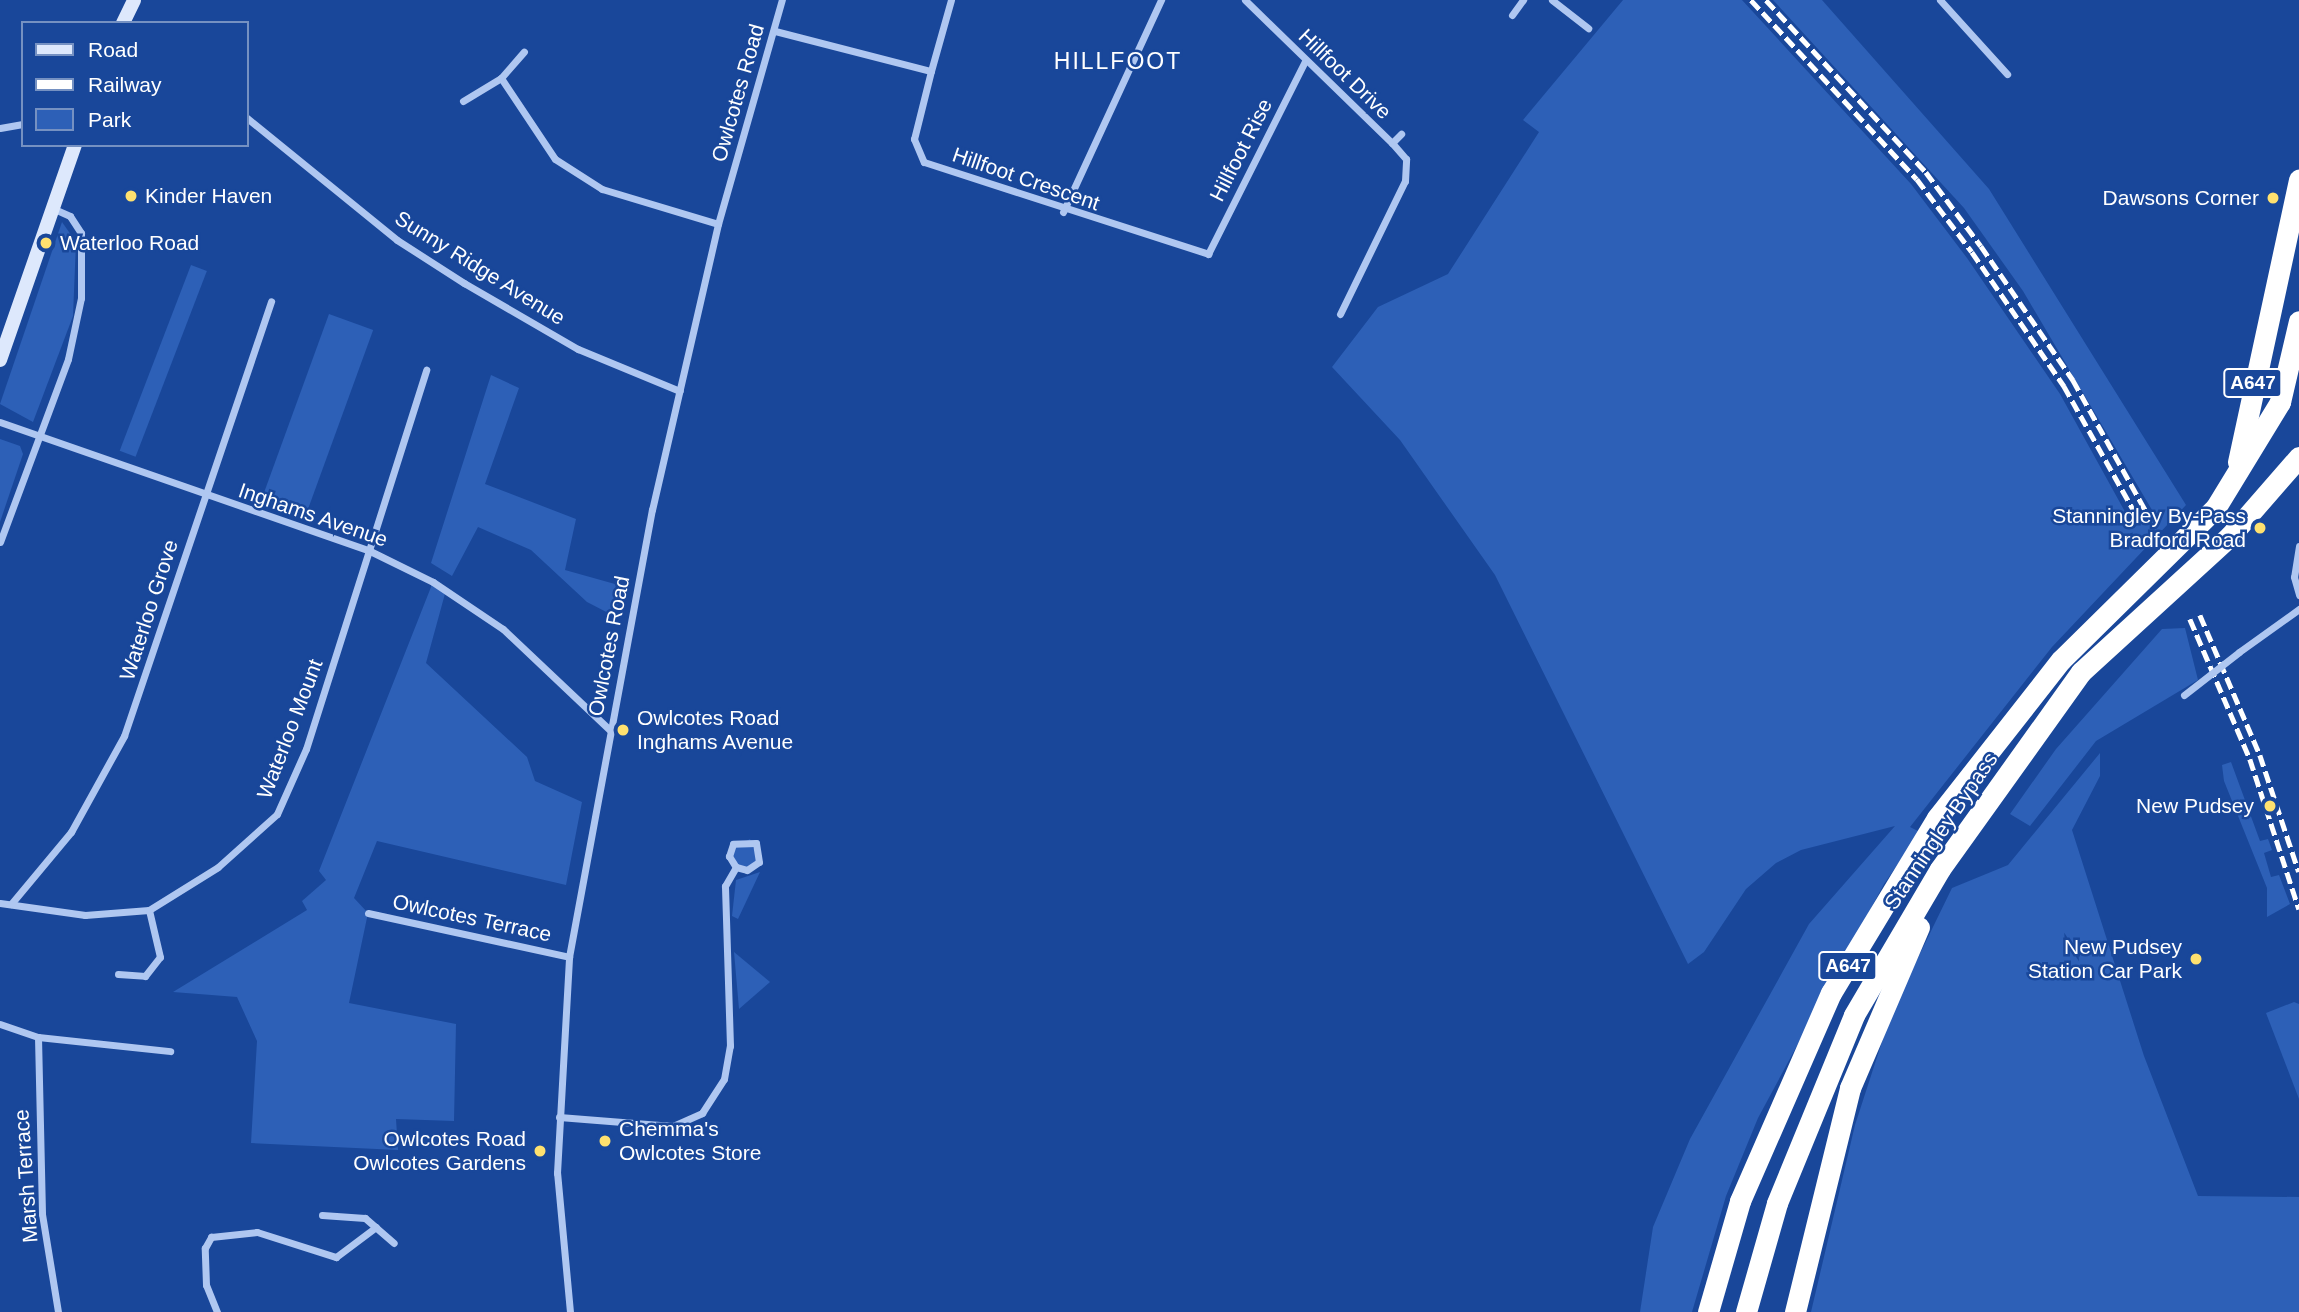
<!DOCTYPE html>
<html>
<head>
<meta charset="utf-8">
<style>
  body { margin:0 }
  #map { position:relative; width:2299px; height:1312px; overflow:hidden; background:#19479a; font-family:Arial,sans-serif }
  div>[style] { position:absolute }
  .green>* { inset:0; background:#2d60b7; transform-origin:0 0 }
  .street>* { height:7px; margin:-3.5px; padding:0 3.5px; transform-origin:3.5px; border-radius:3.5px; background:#afc7f1 }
  .secondary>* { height:14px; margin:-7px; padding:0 7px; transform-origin:7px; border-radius:7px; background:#dde8fc }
  .highway>* { height:21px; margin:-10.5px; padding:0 10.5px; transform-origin:10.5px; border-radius:10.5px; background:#fff }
  .rail>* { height:4.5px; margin-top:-2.25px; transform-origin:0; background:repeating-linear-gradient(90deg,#fff 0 12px,transparent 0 17px) }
  .street-bridge>* { height:7px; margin:-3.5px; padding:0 3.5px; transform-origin:3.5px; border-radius:3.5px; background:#afc7f1 }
  .dots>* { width:19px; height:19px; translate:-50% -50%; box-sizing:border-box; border:4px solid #19479a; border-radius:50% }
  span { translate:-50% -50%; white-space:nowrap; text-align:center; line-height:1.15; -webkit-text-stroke:5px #19479a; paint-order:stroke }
  .shield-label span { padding:2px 5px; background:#19479a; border:2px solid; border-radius:5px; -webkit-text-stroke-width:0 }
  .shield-label { font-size:19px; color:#fff; font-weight:700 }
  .street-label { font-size:21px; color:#fff }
  .poi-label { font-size:21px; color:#fff }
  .left { translate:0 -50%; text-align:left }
  .right { translate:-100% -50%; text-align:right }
  .neighbourhood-label { font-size:23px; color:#fff; letter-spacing:2px }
  .legend { position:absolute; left:21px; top:21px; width:228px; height:126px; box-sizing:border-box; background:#19479a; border:2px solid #7591c2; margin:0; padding:9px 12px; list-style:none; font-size:21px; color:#fff }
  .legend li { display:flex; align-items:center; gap:14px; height:35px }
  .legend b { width:35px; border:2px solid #7591c2 }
</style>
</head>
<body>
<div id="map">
  <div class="green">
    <div style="clip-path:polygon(1623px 0,1742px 0,1911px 184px,1967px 258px,2060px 394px,2134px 528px,2152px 510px,2023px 291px,1964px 208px,1773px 0,1822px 0,1989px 189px,2186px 505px,2052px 647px,1910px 827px,1920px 832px,1884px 884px,1758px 1118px,1726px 1196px,1692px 1312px,1640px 1312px,1653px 1227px,1690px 1139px,1809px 924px,1895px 826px,1801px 850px,1776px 863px,1746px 889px,1704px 952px,1688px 964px,1495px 575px,1400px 440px,1332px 367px,1378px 307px,1448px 274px,1539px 132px,1523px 120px)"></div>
    <div style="clip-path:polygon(62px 222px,76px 242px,73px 316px,33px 422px,0 404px)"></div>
    <div style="left:191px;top:265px;width:17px;height:199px;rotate:21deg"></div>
    <div style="left:329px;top:314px;width:47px;height:200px;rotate:20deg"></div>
    <div style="clip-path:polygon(491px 375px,519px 388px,485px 484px,576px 519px,565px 570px,622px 586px,616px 617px,587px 602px,531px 550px,478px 527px,452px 576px,431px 563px)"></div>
    <div style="clip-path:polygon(0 439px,20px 446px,23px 454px,0 522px)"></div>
    <div style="clip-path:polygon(433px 582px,446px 590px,426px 663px,527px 757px,535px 781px,582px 802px,566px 885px,377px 841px,354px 898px,368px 913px,349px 1003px,456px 1024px,454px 1121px,396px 1119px,398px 1150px,251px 1143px,257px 1041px,237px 997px,173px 992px,307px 910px,302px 901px,326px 880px,319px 871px)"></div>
    <div style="clip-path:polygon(2185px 628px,2198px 680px,2096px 741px,2030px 826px,2010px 814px,2056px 749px,2162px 629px)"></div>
    <div style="clip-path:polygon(2100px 753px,2100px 776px,2072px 830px,2144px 1056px,2198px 1196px,2299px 1197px,2299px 1312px,1811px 1312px,1855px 1125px,1892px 1011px,1952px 888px,2008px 865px)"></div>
    <div style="clip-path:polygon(2231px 762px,2260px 841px,2268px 839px,2272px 850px,2264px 853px,2271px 877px,2279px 875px,2290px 904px,2267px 917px,2267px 888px,2224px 781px,2222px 765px)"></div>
    <div style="clip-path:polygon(750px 839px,759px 862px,740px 869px,730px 850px)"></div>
    <div style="clip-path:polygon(760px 872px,738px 919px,732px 916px,736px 880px)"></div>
    <div style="clip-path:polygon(734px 952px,770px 982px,739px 1009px)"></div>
    <div style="clip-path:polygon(2294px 1002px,2299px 1004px,2299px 1099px,2266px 1013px)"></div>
  </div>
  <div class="street">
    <div style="left:1245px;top:0;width:205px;rotate:44.2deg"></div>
    <div style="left:1552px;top:0;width:46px;rotate:37.9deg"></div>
    <div style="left:1940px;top:0;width:100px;rotate:47.8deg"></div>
    <div style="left:1512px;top:15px;width:19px;rotate:-54deg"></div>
    <div style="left:775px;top:31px;width:161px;rotate:14.4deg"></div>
    <div style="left:931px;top:71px;width:74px;rotate:-74.3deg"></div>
    <div style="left:931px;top:71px;width:70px;rotate:104deg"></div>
    <div style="left:914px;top:139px;width:25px;rotate:67deg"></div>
    <div style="left:924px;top:162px;width:299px;rotate:17.9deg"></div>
    <div style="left:1208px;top:254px;width:216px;rotate:-63.3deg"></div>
    <div style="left:501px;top:78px;width:35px;rotate:-49deg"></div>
    <div style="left:463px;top:101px;width:44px;rotate:-31.2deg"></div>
    <div style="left:501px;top:78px;width:97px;rotate:56.3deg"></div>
    <div style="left:555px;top:159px;width:56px;rotate:32.6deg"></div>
    <div style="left:602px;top:189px;width:121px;rotate:16.8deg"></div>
    <div style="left:247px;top:118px;width:193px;rotate:39.1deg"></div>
    <div style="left:397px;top:240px;width:80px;rotate:32.7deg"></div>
    <div style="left:464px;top:283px;width:132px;rotate:30.1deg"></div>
    <div style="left:578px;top:349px;width:110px;rotate:22.4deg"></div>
    <div style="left:0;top:128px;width:23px;rotate:-10deg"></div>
    <div style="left:1063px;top:212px;width:234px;rotate:-65.2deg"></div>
    <div style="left:1340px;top:314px;width:148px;rotate:-64deg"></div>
    <div style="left:1405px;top:181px;width:22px;rotate:-87deg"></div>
    <div style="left:1406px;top:159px;width:21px;rotate:-131deg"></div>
    <div style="left:1392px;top:143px;width:13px;rotate:-45deg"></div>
    <div style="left:0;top:422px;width:392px;rotate:19.2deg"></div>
    <div style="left:370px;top:551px;width:70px;rotate:26.2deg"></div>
    <div style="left:433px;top:582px;width:84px;rotate:33.9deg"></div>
    <div style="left:503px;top:629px;width:149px;rotate:43.4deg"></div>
    <div style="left:0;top:542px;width:195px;rotate:-69.6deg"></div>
    <div style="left:68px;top:359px;width:62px;rotate:-78deg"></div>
    <div style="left:81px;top:298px;width:65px;rotate:-90deg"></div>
    <div style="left:81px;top:233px;width:20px;rotate:-123deg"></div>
    <div style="left:70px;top:216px;width:20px;rotate:-156deg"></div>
    <div style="left:2299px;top:546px;width:31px;rotate:99deg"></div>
    <div style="left:2294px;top:577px;width:19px;rotate:74deg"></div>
    <div style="left:2239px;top:652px;width:74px;rotate:-35.6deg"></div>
    <div style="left:0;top:903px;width:86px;rotate:8deg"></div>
    <div style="left:85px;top:915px;width:64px;rotate:-4.5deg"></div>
    <div style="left:149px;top:910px;width:81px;rotate:-31.9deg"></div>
    <div style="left:218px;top:867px;width:79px;rotate:-41.9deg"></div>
    <div style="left:277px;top:814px;width:71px;rotate:-66deg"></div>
    <div style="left:306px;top:749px;width:398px;rotate:-72.4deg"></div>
    <div style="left:11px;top:904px;width:94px;rotate:-50.2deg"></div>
    <div style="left:71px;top:832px;width:110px;rotate:-61.1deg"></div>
    <div style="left:124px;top:736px;width:459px;rotate:-71.3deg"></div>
    <div style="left:368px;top:913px;width:206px;rotate:12.3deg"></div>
    <div style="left:118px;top:974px;width:27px;rotate:4deg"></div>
    <div style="left:145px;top:976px;width:24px;rotate:-52deg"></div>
    <div style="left:160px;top:957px;width:48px;rotate:-103.2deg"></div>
    <div style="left:0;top:1024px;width:40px;rotate:18.9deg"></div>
    <div style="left:38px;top:1037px;width:133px;rotate:6.1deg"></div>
    <div style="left:38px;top:1037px;width:177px;rotate:88.7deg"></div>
    <div style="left:42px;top:1214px;width:99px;rotate:80.7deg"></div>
    <div style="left:559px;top:1117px;width:114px;rotate:4.5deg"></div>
    <div style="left:673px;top:1126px;width:32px;rotate:-24deg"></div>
    <div style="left:702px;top:1113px;width:40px;rotate:-57.1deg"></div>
    <div style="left:724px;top:1079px;width:34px;rotate:-80deg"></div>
    <div style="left:730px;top:1046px;width:160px;rotate:-91.8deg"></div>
    <div style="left:725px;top:886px;width:22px;rotate:-60deg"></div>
    <div style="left:736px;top:867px;width:11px;rotate:15deg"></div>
    <div style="left:747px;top:870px;width:14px;rotate:-34deg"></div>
    <div style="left:759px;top:862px;width:19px;rotate:-99deg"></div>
    <div style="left:756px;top:843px;width:23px;rotate:178deg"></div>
    <div style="left:733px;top:844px;width:13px;rotate:108deg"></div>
    <div style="left:729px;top:856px;width:13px;rotate:58deg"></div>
    <div style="left:322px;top:1215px;width:43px;rotate:4deg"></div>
    <div style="left:365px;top:1218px;width:38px;rotate:41deg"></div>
    <div style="left:217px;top:1312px;width:29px;rotate:-112deg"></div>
    <div style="left:206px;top:1285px;width:37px;rotate:-92deg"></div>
    <div style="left:205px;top:1248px;width:13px;rotate:-61deg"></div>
    <div style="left:211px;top:1237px;width:46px;rotate:-6.2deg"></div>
    <div style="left:257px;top:1232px;width:83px;rotate:17.6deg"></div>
    <div style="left:336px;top:1257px;width:50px;rotate:-36.9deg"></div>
    <div style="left:570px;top:1312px;width:140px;rotate:-95.3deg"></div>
    <div style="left:557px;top:1173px;width:216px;rotate:-86.8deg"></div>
    <div style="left:569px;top:957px;width:455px;rotate:-79.5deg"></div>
    <div style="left:652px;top:510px;width:294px;rotate:-77deg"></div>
    <div style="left:718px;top:224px;width:233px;rotate:-74.1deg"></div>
  </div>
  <div class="secondary">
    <div style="left:123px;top:23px;width:25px;rotate:-64deg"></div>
    <div style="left:0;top:360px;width:228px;rotate:-70.8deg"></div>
  </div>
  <div class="highway">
    <div style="left:2238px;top:462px;width:289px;rotate:-77.8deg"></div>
    <div style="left:1708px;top:1312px;width:116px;rotate:-73.9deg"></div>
    <div style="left:1740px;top:1201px;width:227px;rotate:-66.4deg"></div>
    <div style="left:1831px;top:993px;width:205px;rotate:-58.8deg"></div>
    <div style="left:1937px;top:818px;width:201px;rotate:-51.9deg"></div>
    <div style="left:2061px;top:660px;width:218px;rotate:-44.6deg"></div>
    <div style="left:2216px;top:507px;width:123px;rotate:-58.6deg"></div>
    <div style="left:2280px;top:402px;width:83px;rotate:-76.8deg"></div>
    <div style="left:1746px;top:1312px;width:113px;rotate:-74.1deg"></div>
    <div style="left:1777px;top:1203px;width:203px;rotate:-67.7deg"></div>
    <div style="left:1854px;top:1015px;width:169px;rotate:-59.5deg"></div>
    <div style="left:1940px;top:869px;width:242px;rotate:-54.4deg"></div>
    <div style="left:2081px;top:672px;width:202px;rotate:-42.4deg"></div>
    <div style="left:2230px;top:536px;width:105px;rotate:-48.9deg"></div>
    <div style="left:1795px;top:1312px;width:231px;rotate:-76.2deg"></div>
    <div style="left:1850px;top:1088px;width:175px;rotate:-66.8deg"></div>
  </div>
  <div class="rail">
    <div style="left:1751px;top:0;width:244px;rotate:47.2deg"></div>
    <div style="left:1917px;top:179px;width:91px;rotate:53deg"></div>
    <div style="left:1972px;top:252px;width:163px;rotate:55.5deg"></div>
    <div style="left:2064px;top:386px;width:151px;rotate:60.7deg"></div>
    <div style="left:1766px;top:0;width:235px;rotate:47.1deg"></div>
    <div style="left:1926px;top:172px;width:92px;rotate:53.4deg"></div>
    <div style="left:1981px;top:246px;width:163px;rotate:55.5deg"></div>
    <div style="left:2073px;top:380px;width:152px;rotate:60.9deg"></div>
    <div style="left:2200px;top:615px;width:152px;rotate:66.8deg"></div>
    <div style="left:2260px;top:755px;width:123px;rotate:71.6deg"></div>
    <div style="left:2190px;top:619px;width:152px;rotate:66.8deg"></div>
    <div style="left:2250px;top:759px;width:158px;rotate:71.9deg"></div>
  </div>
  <div class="street-bridge">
    <div style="left:2184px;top:695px;width:70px;rotate:-38deg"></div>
  </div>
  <div class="dots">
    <div style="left:131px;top:196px;background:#ffe16f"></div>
    <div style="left:2273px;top:198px;background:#ffe16f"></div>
    <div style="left:46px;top:243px;background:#ffe16f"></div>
    <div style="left:2260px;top:528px;background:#ffe16f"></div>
    <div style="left:623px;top:730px;background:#ffe16f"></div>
    <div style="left:2270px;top:806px;background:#ffe16f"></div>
    <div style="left:2196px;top:959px;background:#ffe16f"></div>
    <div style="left:605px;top:1141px;background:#ffe16f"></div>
    <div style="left:540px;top:1151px;background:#ffe16f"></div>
  </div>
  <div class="shield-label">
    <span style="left:2253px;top:383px">A647</span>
    <span style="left:1848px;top:966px">A647</span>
  </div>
  <div class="street-label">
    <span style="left:1345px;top:74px;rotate:44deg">Hillfoot Drive</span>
    <span style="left:738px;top:93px;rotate:-74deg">Owlcotes Road</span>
    <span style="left:1241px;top:150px;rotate:-63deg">Hillfoot Rise</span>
    <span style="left:1026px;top:179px;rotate:19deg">Hillfoot Crescent</span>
    <span style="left:480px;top:268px;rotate:32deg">Sunny Ridge Avenue</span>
    <span style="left:313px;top:515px;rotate:19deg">Inghams Avenue</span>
    <span style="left:149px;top:610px;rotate:-72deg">Waterloo Grove</span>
    <span style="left:609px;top:646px;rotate:-79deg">Owlcotes Road</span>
    <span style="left:290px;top:729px;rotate:-69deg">Waterloo Mount</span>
    <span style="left:1941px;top:831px;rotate:-56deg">Stanningley Bypass</span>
    <span style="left:472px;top:918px;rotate:12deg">Owlcotes Terrace</span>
    <span style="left:26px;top:1176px;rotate:-94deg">Marsh Terrace</span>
  </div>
  <div class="poi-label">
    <span class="left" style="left:145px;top:196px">Kinder Haven</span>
    <span class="right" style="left:2259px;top:198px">Dawsons Corner</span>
    <span class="left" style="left:60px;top:243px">Waterloo Road</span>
    <span class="right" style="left:2246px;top:528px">Stanningley By-Pass<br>Bradford Road</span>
    <span class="left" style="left:637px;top:730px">Owlcotes Road<br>Inghams Avenue</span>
    <span class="right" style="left:2254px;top:806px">New Pudsey</span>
    <span class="right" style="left:2182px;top:959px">New Pudsey<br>Station Car Park</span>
    <span class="left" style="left:619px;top:1141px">Chemma's<br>Owlcotes Store</span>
    <span class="right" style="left:526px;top:1151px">Owlcotes Road<br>Owlcotes Gardens</span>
  </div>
  <div class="neighbourhood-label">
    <span style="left:1118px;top:61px">HILLFOOT</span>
  </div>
  <ul class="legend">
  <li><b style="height:9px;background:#dde8fc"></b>Road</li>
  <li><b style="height:9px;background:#fff"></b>Railway</li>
  <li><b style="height:19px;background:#2d60b7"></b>Park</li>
  </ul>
</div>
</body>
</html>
